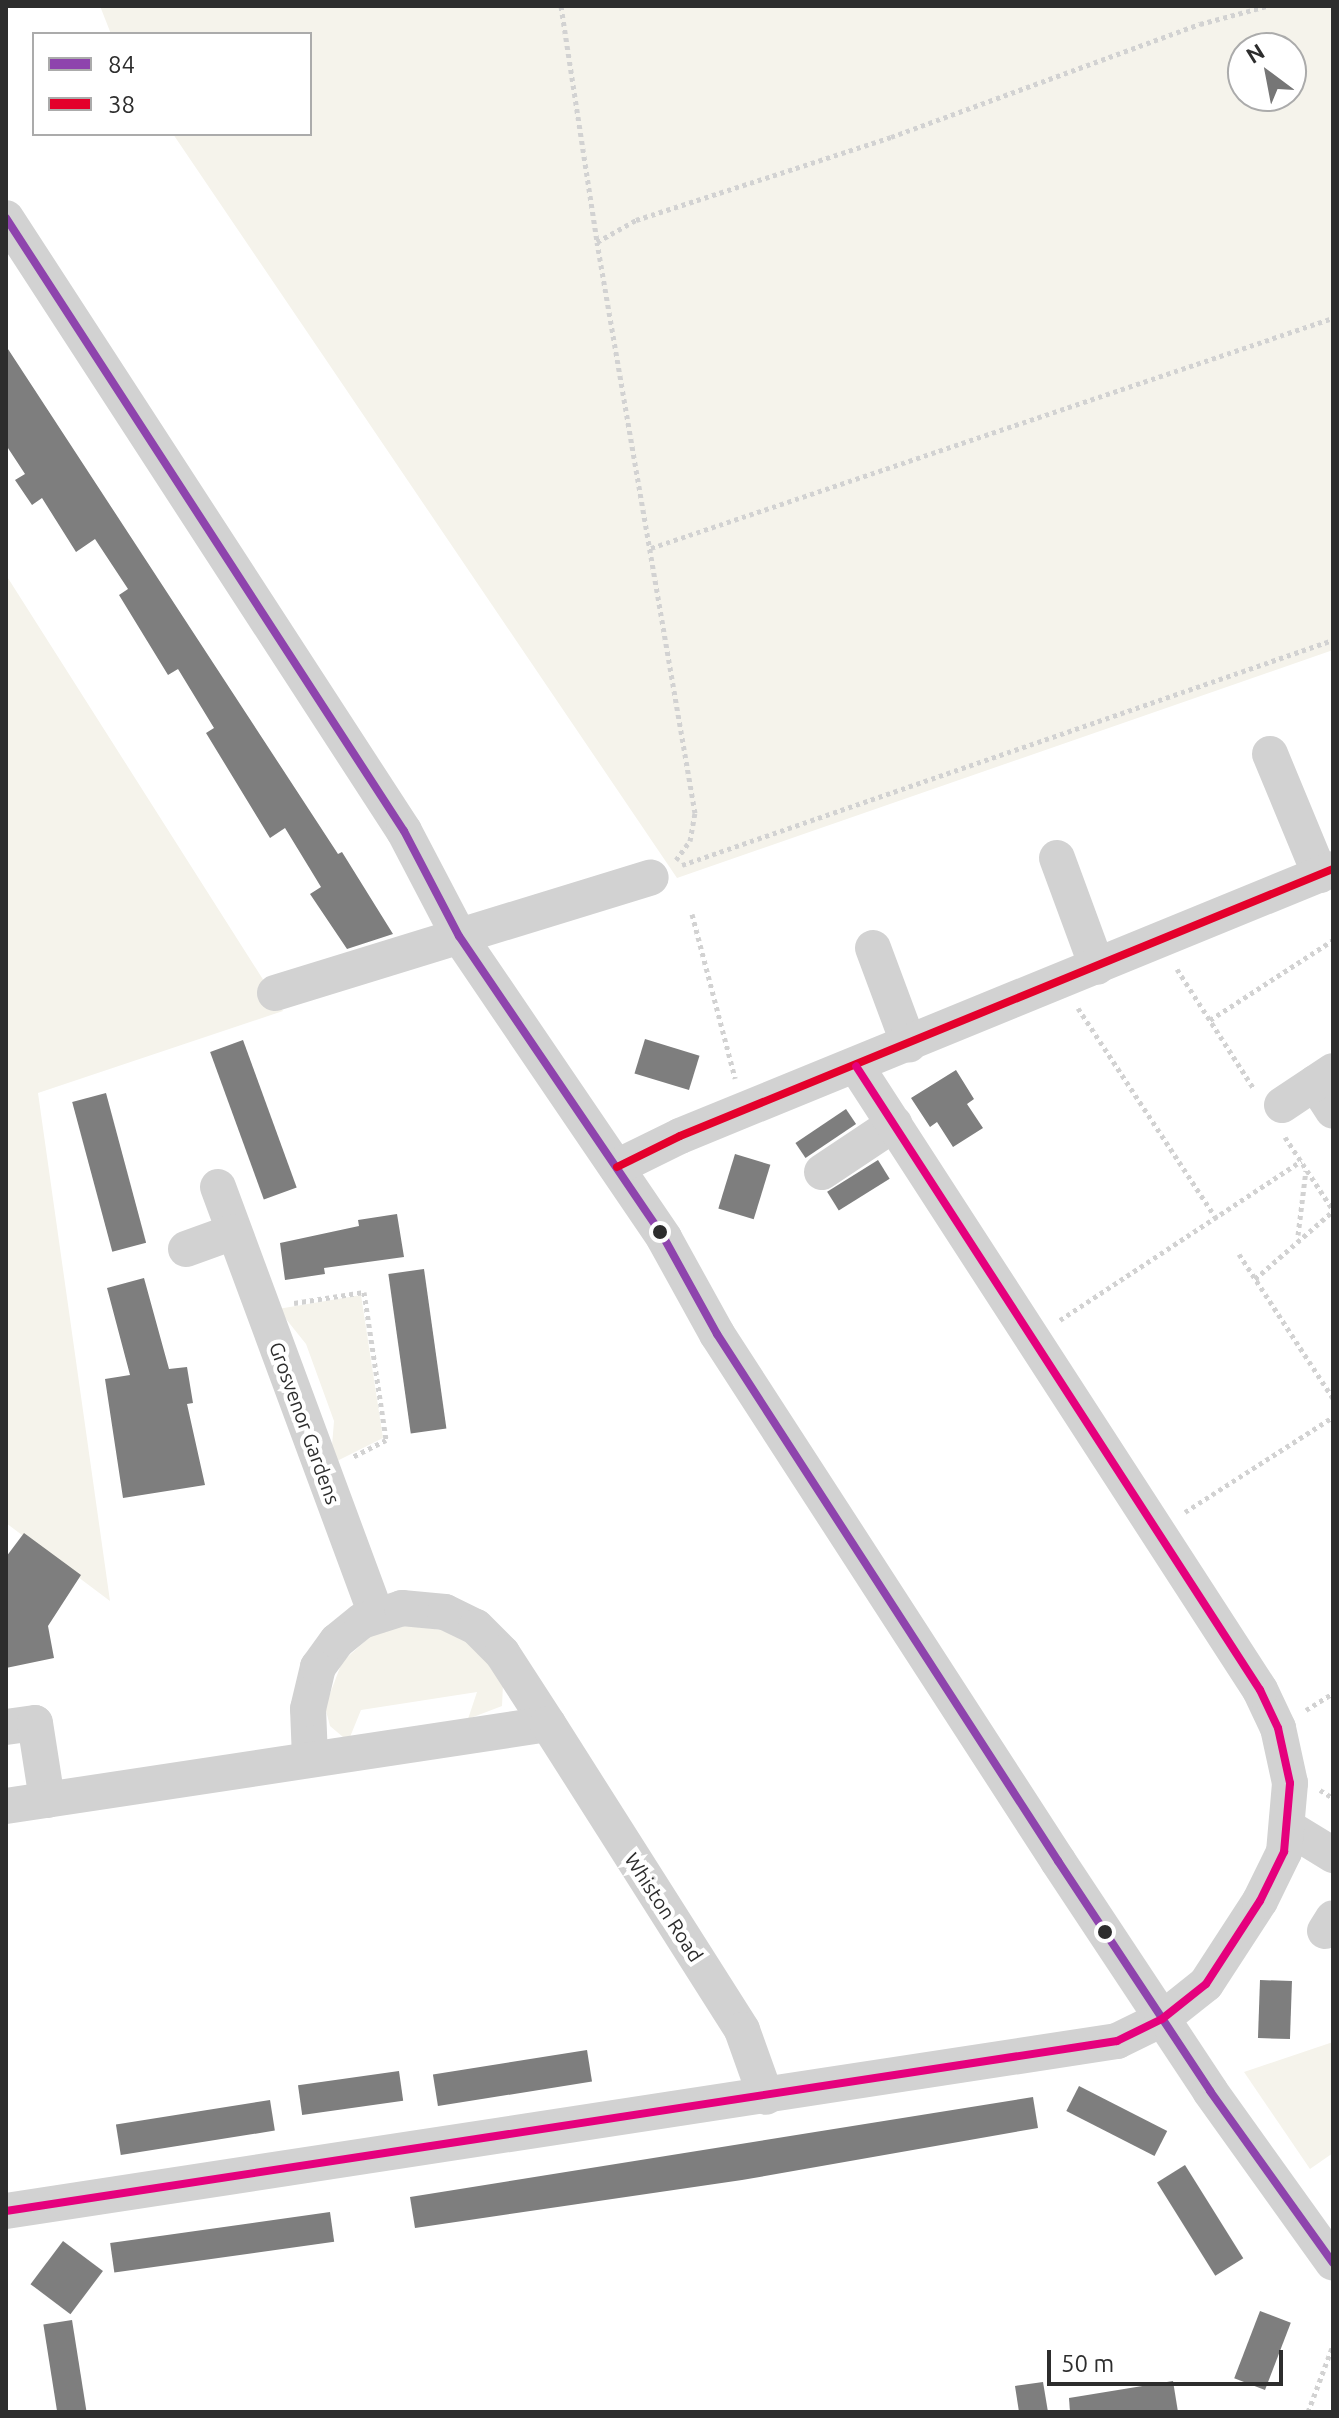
<!DOCTYPE html>
<html>
<head>
<meta charset="utf-8">
<style>
  body { margin:0 }
  #map { position:relative; width:1339px; height:2418px; overflow:hidden; background:#fff; font-family:Ubuntu,sans-serif }
  div>[style] { position:absolute }
  .green>* { inset:0; background:#f5f3eb }
  .building>* { inset:0; background:#7e7e7e; transform-origin:0 0 }
  .path>* { height:5px; margin-top:-2.5px; transform-origin:0; background:repeating-linear-gradient(90deg,#d2d2d2 0 4px,transparent 0 8px) }
  .minor>* { height:36px; margin:-18px; padding:0 18px; transform-origin:18px; border-radius:18px; background:#d2d2d2 }
  .bus-1>* { height:8px; margin:-4px; padding:0 4px; transform-origin:4px; border-radius:4px; background:#8e44ad }
  .bus-2>* { height:8px; margin:-4px; padding:0 4px; transform-origin:4px; border-radius:4px; background:#e4002b }
  .bus-3>* { height:8px; margin:-4px; padding:0 4px; transform-origin:4px; border-radius:4px; background:#e5007d }
  .dots>* { width:22px; height:22px; translate:-50% -50%; box-sizing:border-box; border:4px solid #fff; border-radius:50% }
  span { translate:-50% -50%; white-space:nowrap; text-align:center; line-height:1.15; -webkit-text-stroke:8px #fff; paint-order:stroke }
  .street-label { font-size:20px; color:#2d2d2d }
  .frame { position:absolute; inset:0; border:8px solid #2d2d2d; pointer-events:none }
  .legend { position:absolute; left:32px; top:32px; width:280px; height:104px; box-sizing:border-box; background:#fff; border:2px solid #ababab; margin:0; padding:10px 14px; list-style:none; font-size:24px; color:#2d2d2d }
  .legend li { display:flex; align-items:center; gap:16px; height:40px }
  .legend b { width:40px; border:2px solid #ababab }
  .north { position:absolute; left:1227px; top:32px; width:80px; height:80px; box-sizing:border-box; background:#fff; border:2px solid #ababab; border-radius:50%; rotate:328deg; font-size:22px; font-weight:700; line-height:32px; text-align:center; color:#2d2d2d }
  .north::after { content:''; display:block; margin:auto; width:28px; height:36px; background:#767676; clip-path:polygon(50% 0,100% 100%,50% 72%,0 100%) }
  .scale { position:absolute; left:1047px; top:2350px; width:236px; height:36px; box-sizing:border-box; border:4px solid #2d2d2d; border-top:0; padding-left:10px; font-size:24px; line-height:28px; white-space:nowrap; color:#2d2d2d; -webkit-text-stroke:6px #fff; paint-order:stroke }
</style>
</head>
<body>
<div id="map">
  <div class="green">
    <div style="clip-path:polygon(evenodd,100px 6px,1333px 6px,1333px 650px,677px 878px,173px 134px,310px 134px,310px 34px,111px 34px,100px 6px,1291px 48px,1291px 96px,1243px 96px,1243px 48px,1291px 48px)"></div>
    <div style="clip-path:polygon(6px 575px,283px 1011px,38px 1093px,110px 1601px,6px 1523px)"></div>
    <div style="clip-path:polygon(361px 1295px,383px 1438px,337px 1461px,332px 1446px,334px 1421px,306px 1344px,278px 1309px)"></div>
    <div style="clip-path:polygon(407px 1625px,448px 1631px,476px 1648px,503px 1684px,502px 1706px,468px 1719px,477px 1692px,361px 1710px,350px 1737px,343px 1737px,330px 1726px,325px 1707px,342px 1662px,373px 1634px)"></div>
    <div style="clip-path:polygon(1333px 2042px,1333px 2153px,1310px 2169px,1244px 2072px)"></div>
  </div>
  <div class="building">
    <div style="clip-path:polygon(6px 346px,338px 854px,342px 852px,393px 934px,347px 949px,310px 894px,321px 887px,285px 828px,270px 838px,206px 733px,214px 728px,178px 669px,168px 675px,119px 595px,128px 589px,95px 539px,76px 552px,42px 498px,32px 505px,15px 480px,25px 474px,6px 445px)"></div>
    <div style="left:645px;top:1039px;width:57px;height:36px;rotate:17deg"></div>
    <div style="left:243px;top:1040px;width:157px;height:35px;rotate:70deg"></div>
    <div style="clip-path:polygon(956px 1070px,974px 1099px,967px 1104px,983px 1128px,953px 1147px,937px 1122px,930px 1127px,911px 1098px)"></div>
    <div style="left:106px;top:1093px;width:155px;height:35px;rotate:75deg"></div>
    <div style="left:846px;top:1109px;width:18px;height:61px;rotate:56deg"></div>
    <div style="left:735px;top:1154px;width:37px;height:57px;rotate:17deg"></div>
    <div style="left:878px;top:1160px;width:22px;height:60px;rotate:58deg"></div>
    <div style="clip-path:polygon(397px 1214px,404px 1257px,324px 1268px,325px 1274px,285px 1280px,280px 1243px,359px 1226px,358px 1220px)"></div>
    <div style="left:424px;top:1269px;width:161px;height:36px;rotate:82deg"></div>
    <div style="clip-path:polygon(144px 1278px,169px 1369px,187px 1367px,193px 1403px,187px 1404px,205px 1485px,123px 1498px,105px 1379px,130px 1375px,107px 1288px)"></div>
    <div style="clip-path:polygon(24px 1533px,81px 1575px,48px 1626px,54px 1658px,6px 1668px,6px 1557px)"></div>
    <div style="left:1260px;top:1980px;width:32px;height:58px;rotate:2deg"></div>
    <div style="left:587px;top:2050px;width:32px;height:156px;rotate:81deg"></div>
    <div style="left:399px;top:2071px;width:30px;height:102px;rotate:82deg"></div>
    <div style="left:1079px;top:2086px;width:99px;height:28px;rotate:27deg"></div>
    <div style="clip-path:polygon(1033px 2097px,1038px 2128px,742px 2180px,415px 2228px,410px 2197px)"></div>
    <div style="left:270px;top:2100px;width:31px;height:156px;rotate:81deg"></div>
    <div style="left:1185px;top:2165px;width:110px;height:33px;rotate:58deg"></div>
    <div style="left:330px;top:2212px;width:30px;height:222px;rotate:82deg"></div>
    <div style="left:63px;top:2241px;width:50px;height:54px;rotate:37deg"></div>
    <div style="left:1260px;top:2311px;width:33px;height:72px;rotate:21deg"></div>
    <div style="left:72px;top:2320px;width:93px;height:29px;rotate:81deg"></div>
    <div style="clip-path:polygon(1173px 2381px,1178px 2412px,1070px 2412px,1069px 2398px)"></div>
    <div style="clip-path:polygon(1043px 2382px,1048px 2412px,1019px 2412px,1015px 2386px)"></div>
  </div>
  <div class="path">
    <div style="left:561px;top:6px;width:239px;rotate:81.3deg"></div>
    <div style="left:651px;top:548px;width:720px;rotate:-18.64deg"></div>
    <div style="left:676px;top:860px;width:24px;rotate:-54deg"></div>
    <div style="left:690px;top:841px;width:28px;rotate:-80deg"></div>
    <div style="left:695px;top:813px;width:579px;rotate:-99.74deg"></div>
    <div style="left:597px;top:242px;width:45px;rotate:-29.4deg"></div>
    <div style="left:636px;top:220px;width:268px;rotate:-18deg"></div>
    <div style="left:891px;top:137px;width:329px;rotate:-20.1deg"></div>
    <div style="left:1200px;top:24px;width:69px;rotate:-15deg"></div>
    <div style="left:682px;top:865px;width:689px;rotate:-19.07deg"></div>
    <div style="left:692px;top:914px;width:170px;rotate:75.3deg"></div>
    <div style="left:1177px;top:969px;width:143px;rotate:57.3deg"></div>
    <div style="left:1078px;top:1008px;width:255px;rotate:56.7deg"></div>
    <div style="left:1210px;top:1020px;width:147px;rotate:-33deg"></div>
    <div style="left:1285px;top:1137px;width:87px;rotate:56.7deg"></div>
    <div style="left:1298px;top:1235px;width:65px;rotate:-83deg"></div>
    <div style="left:1239px;top:1254px;width:172px;rotate:56.9deg"></div>
    <div style="left:1255px;top:1279px;width:103px;rotate:-41.1deg"></div>
    <div style="left:294px;top:1303px;width:71px;rotate:-8.9deg"></div>
    <div style="left:364px;top:1292px;width:150px;rotate:81.5deg"></div>
    <div style="left:386px;top:1440px;width:37px;rotate:153deg"></div>
    <div style="left:1060px;top:1320px;width:289px;rotate:-33.4deg"></div>
    <div style="left:1185px;top:1512px;width:176px;rotate:-32.7deg"></div>
    <div style="left:1306px;top:1710px;width:32px;rotate:-32deg"></div>
    <div style="left:1320px;top:1790px;width:15px;rotate:32deg"></div>
    <div style="left:1308px;top:2412px;width:72px;rotate:-69.5deg"></div>
  </div>
  <div class="minor">
    <div style="left:6px;top:218px;width:731px;rotate:57.01deg"></div>
    <div style="left:404px;top:831px;width:119px;rotate:62.4deg"></div>
    <div style="left:459px;top:936px;width:365px;rotate:55.8deg"></div>
    <div style="left:664px;top:1238px;width:110px;rotate:61.1deg"></div>
    <div style="left:717px;top:1334px;width:628px;rotate:57.09deg"></div>
    <div style="left:1058px;top:1861px;width:276px;rotate:56.5deg"></div>
    <div style="left:1210px;top:2091px;width:211px;rotate:54.4deg"></div>
    <div style="left:1270px;top:754px;width:131px;rotate:67.5deg"></div>
    <div style="left:1057px;top:858px;width:116px;rotate:69.8deg"></div>
    <div style="left:873px;top:948px;width:103px;rotate:69.6deg"></div>
    <div style="left:275px;top:993px;width:393px;rotate:-17.1deg"></div>
    <div style="left:1315px;top:1083px;width:33px;rotate:57deg"></div>
    <div style="left:1282px;top:1105px;width:61px;rotate:-33.7deg"></div>
    <div style="left:617px;top:1167px;width:70px;rotate:-26.2deg"></div>
    <div style="left:680px;top:1136px;width:705px;rotate:-22.24deg"></div>
    <div style="left:822px;top:1172px;width:87px;rotate:-33.7deg"></div>
    <div style="left:218px;top:1187px;width:455px;rotate:69.7deg"></div>
    <div style="left:186px;top:1249px;width:50px;rotate:-19.9deg"></div>
    <div style="left:6px;top:1727px;width:29px;rotate:-8deg"></div>
    <div style="left:35px;top:1723px;width:78px;rotate:81.1deg"></div>
    <div style="left:310px;top:1758px;width:49px;rotate:-92.3deg"></div>
    <div style="left:308px;top:1709px;width:43px;rotate:-76.6deg"></div>
    <div style="left:318px;top:1667px;width:32px;rotate:-54deg"></div>
    <div style="left:337px;top:1641px;width:32px;rotate:-39deg"></div>
    <div style="left:362px;top:1621px;width:42px;rotate:-18deg"></div>
    <div style="left:402px;top:1608px;width:43px;rotate:5.3deg"></div>
    <div style="left:445px;top:1612px;width:34px;rotate:26deg"></div>
    <div style="left:476px;top:1627px;width:37px;rotate:45deg"></div>
    <div style="left:502px;top:1653px;width:85px;rotate:57.1deg"></div>
    <div style="left:6px;top:1806px;width:548px;rotate:-8.6deg"></div>
    <div style="left:548px;top:1724px;width:362px;rotate:57.6deg"></div>
    <div style="left:742px;top:2030px;width:71px;rotate:70.3deg"></div>
    <div style="left:1289px;top:1828px;width:52px;rotate:31.5deg"></div>
    <div style="left:1325px;top:1931px;width:15px;rotate:-58deg"></div>
    <div style="left:6px;top:2211px;width:1124px;rotate:-8.7deg"></div>
    <div style="left:1117px;top:2041px;width:50px;rotate:-26.1deg"></div>
    <div style="left:1162px;top:2019px;width:56px;rotate:-38.5deg"></div>
    <div style="left:1206px;top:1984px;width:99px;rotate:-57deg"></div>
    <div style="left:1260px;top:1901px;width:55px;rotate:-63.9deg"></div>
    <div style="left:1284px;top:1852px;width:69px;rotate:-85deg"></div>
    <div style="left:1290px;top:1783px;width:56px;rotate:-102.3deg"></div>
    <div style="left:1278px;top:1728px;width:42px;rotate:-115.3deg"></div>
    <div style="left:1260px;top:1690px;width:743px;rotate:-122.92deg"></div>
  </div>
  <div class="bus-1">
    <div style="left:6px;top:218px;width:731px;rotate:57.01deg"></div>
    <div style="left:404px;top:831px;width:119px;rotate:62.4deg"></div>
    <div style="left:459px;top:936px;width:365px;rotate:55.8deg"></div>
    <div style="left:664px;top:1238px;width:110px;rotate:61.1deg"></div>
    <div style="left:717px;top:1334px;width:628px;rotate:57.09deg"></div>
    <div style="left:1058px;top:1861px;width:276px;rotate:56.5deg"></div>
    <div style="left:1210px;top:2091px;width:211px;rotate:54.4deg"></div>
  </div>
  <div class="bus-2">
    <div style="left:617px;top:1167px;width:70px;rotate:-26.2deg"></div>
    <div style="left:680px;top:1136px;width:705px;rotate:-22.24deg"></div>
  </div>
  <div class="bus-3">
    <div style="left:6px;top:2211px;width:1124px;rotate:-8.7deg"></div>
    <div style="left:1117px;top:2041px;width:50px;rotate:-26.1deg"></div>
    <div style="left:1162px;top:2019px;width:56px;rotate:-38.5deg"></div>
    <div style="left:1206px;top:1984px;width:99px;rotate:-57deg"></div>
    <div style="left:1260px;top:1901px;width:55px;rotate:-63.9deg"></div>
    <div style="left:1284px;top:1852px;width:69px;rotate:-85deg"></div>
    <div style="left:1290px;top:1783px;width:56px;rotate:-102.3deg"></div>
    <div style="left:1278px;top:1728px;width:42px;rotate:-115.3deg"></div>
    <div style="left:1260px;top:1690px;width:743px;rotate:-122.92deg"></div>
  </div>
  <div class="dots">
    <div style="left:660px;top:1232px;background:#2d2d2d"></div>
    <div style="left:1105px;top:1932px;background:#2d2d2d"></div>
  </div>
  <div class="street-label">
    <span style="left:305px;top:1423px;rotate:70deg">Grosvenor Gardens</span>
    <span style="left:664px;top:1907px;rotate:57deg">Whiston Road</span>
  </div>
  <div class="frame"></div>
  <ul class="legend">
  <li><b style="height:10px;background:#8e44ad"></b>84</li>
  <li><b style="height:10px;background:#e4002b"></b>38</li>
  </ul>
  <div class="north">N</div>
  <div class="scale">50 m</div>
</div>
</body>
</html>
